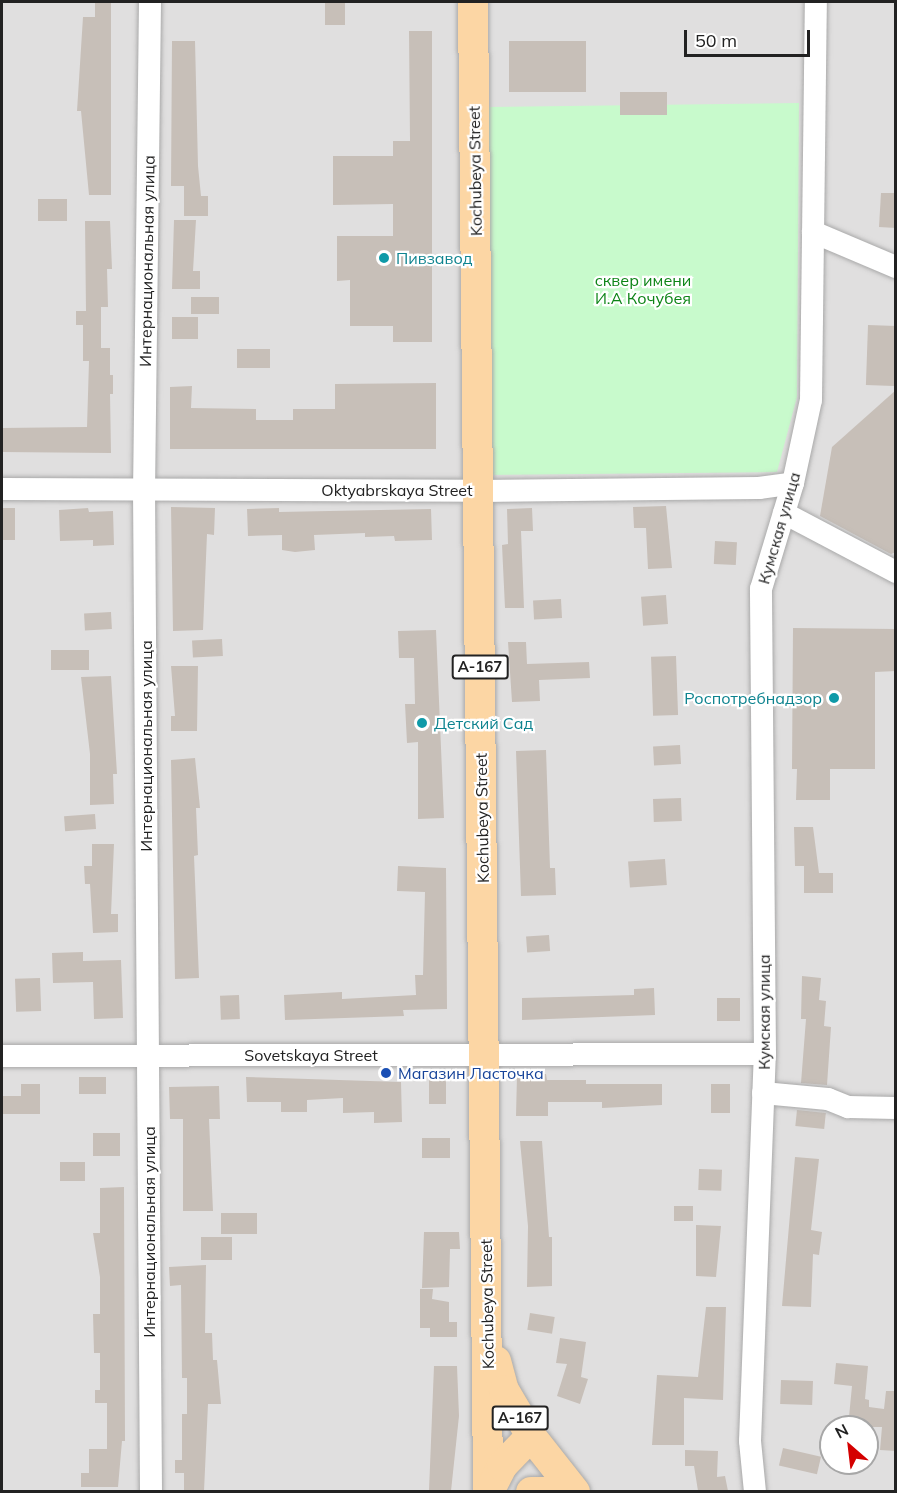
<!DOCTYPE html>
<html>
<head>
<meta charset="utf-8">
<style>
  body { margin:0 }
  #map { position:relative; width:897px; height:1493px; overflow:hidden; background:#f2efe9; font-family:Mulish,sans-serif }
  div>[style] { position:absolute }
  .residential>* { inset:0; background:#e0dfdf }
  .park>* { inset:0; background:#c8facc }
  .building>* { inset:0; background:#c7bfb8; transform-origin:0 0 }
  .roads { filter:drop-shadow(0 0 2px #a9a9a9) drop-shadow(0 0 2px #a9a9a9) }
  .minor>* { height:22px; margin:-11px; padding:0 11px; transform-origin:11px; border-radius:11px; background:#fff }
  .major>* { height:30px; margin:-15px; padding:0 15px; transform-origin:15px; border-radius:15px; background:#fcd6a4 }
  .dots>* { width:16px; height:16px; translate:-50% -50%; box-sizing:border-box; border:3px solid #fff; border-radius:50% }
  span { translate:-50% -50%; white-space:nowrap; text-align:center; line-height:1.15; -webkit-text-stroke:4.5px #fff; paint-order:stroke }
  .shield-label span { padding:2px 4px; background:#fff; border:2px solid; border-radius:4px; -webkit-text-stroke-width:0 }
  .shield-label { font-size:15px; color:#222; font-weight:700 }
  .street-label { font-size:16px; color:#222 }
  .culture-label { font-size:16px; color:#0d838f }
  .left { translate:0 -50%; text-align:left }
  .right { translate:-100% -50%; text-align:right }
  .park-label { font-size:16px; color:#0c8416 }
  .transit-label { font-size:16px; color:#164399 }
  .frame { position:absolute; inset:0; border:3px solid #222; pointer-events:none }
  .north { position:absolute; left:819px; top:1415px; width:60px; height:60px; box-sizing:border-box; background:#fff; border:2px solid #a7a7a7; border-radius:50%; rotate:332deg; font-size:16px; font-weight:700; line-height:24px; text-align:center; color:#222 }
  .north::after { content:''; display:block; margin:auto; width:21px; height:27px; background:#d40000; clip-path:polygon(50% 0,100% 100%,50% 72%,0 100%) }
  .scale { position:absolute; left:684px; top:30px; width:126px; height:27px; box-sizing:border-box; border:3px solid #222; border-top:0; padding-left:8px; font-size:18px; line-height:21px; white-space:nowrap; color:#222; -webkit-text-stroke:4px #fff; paint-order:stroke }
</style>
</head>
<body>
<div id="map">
  <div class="residential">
    <div style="clip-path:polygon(evenodd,2px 2px,895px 2px,895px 1491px,2px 1492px,2px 2px,831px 1427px,867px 1427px,867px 1463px,831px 1463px,831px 1427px)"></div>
  </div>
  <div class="park">
    <div style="clip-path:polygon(799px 103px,797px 397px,777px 472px,490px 475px,486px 107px)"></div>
  </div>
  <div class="building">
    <div style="clip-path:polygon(95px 2px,111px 2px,111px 195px,89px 195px,81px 111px,77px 111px,83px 17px,95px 17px)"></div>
    <div style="left:325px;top:2px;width:20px;height:23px"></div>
    <div style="clip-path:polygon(409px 31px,432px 31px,432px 342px,393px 342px,393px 326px,350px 326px,350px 280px,337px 281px,337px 236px,393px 236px,393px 204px,333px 205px,333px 156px,393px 156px,393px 141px,410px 141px)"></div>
    <div style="clip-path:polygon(172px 41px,195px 41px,198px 166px,201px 196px,208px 196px,208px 216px,184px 216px,184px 186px,171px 186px)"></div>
    <div style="left:509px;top:41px;width:77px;height:51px"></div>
    <div style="left:667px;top:92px;width:23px;height:47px;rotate:90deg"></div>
    <div style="clip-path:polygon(881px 193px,896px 193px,896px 228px,879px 227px)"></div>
    <div style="left:38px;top:199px;width:29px;height:22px"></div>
    <div style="clip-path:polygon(174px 220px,196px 220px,193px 271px,200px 271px,200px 289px,172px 289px)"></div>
    <div style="clip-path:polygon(85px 221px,110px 221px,112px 269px,107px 269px,108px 307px,101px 307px,101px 348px,110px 348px,110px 375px,113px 375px,113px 394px,110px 394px,111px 453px,2px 452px,2px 428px,87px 427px,89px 361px,83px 361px,83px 325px,76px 325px,76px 311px,86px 311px)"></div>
    <div style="left:191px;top:297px;width:28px;height:17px"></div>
    <div style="left:172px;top:317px;width:26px;height:22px"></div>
    <div style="left:868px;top:325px;width:28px;height:60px;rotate:2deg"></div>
    <div style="left:237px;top:349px;width:33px;height:19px"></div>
    <div style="clip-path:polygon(436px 383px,436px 449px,170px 449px,170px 387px,192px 386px,191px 408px,256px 409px,256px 420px,293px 420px,293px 409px,335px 409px,335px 384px)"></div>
    <div style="clip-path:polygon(896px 390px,896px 552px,891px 554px,820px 516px,832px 447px)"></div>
    <div style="clip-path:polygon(666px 506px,672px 568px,648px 569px,646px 528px,634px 528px,633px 507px)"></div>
    <div style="clip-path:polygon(171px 507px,215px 508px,214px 535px,207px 534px,203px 630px,173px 631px)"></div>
    <div style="left:2px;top:508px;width:13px;height:32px"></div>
    <div style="clip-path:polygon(88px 508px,89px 512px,113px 511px,114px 545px,93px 546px,93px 540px,60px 541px,59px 510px)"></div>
    <div style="clip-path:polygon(279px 508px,279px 512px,431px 509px,432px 540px,395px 541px,394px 536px,365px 537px,365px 533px,314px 535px,315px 550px,295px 552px,282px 550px,282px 535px,248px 536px,247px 509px)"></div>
    <div style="clip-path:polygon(532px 508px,533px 531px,521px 531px,524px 608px,505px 608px,502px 545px,508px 544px,507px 509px)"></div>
    <div style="left:715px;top:541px;width:22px;height:23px;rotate:3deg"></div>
    <div style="left:666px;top:595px;width:29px;height:25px;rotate:86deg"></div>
    <div style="left:561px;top:599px;width:19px;height:28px;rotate:87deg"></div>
    <div style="left:111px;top:612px;width:17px;height:27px;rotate:87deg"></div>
    <div style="clip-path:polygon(793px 628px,896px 629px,896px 671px,875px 672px,875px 769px,830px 769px,830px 800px,796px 800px,797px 769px,792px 769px)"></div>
    <div style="clip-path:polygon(436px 630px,444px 818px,418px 819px,418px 742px,407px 743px,405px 704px,415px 704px,414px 658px,399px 658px,398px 631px)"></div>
    <div style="left:222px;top:639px;width:17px;height:30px;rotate:87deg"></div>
    <div style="clip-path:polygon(508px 642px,526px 642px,527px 664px,589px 662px,590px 678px,539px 680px,540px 701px,512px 702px)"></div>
    <div style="left:89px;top:650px;width:20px;height:38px;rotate:90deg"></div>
    <div style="left:676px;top:656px;width:59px;height:25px;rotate:88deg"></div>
    <div style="clip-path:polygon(171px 666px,198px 666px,197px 731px,171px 731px,171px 716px,175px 716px)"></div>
    <div style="clip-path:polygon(111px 676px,117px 774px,113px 774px,114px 804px,90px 805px,90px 754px,81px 677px)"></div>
    <div style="left:680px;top:745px;width:19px;height:27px;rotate:87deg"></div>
    <div style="clip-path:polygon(546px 750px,550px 868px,555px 868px,556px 895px,521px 896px,516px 751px)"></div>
    <div style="clip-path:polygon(195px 758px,200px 808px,196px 808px,198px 855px,194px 856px,199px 978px,175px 979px,171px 760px)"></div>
    <div style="left:681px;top:798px;width:23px;height:28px;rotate:88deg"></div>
    <div style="left:95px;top:814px;width:15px;height:31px;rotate:86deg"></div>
    <div style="clip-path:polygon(794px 827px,813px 827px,819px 873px,833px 873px,833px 893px,804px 893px,804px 866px,795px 866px)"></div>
    <div style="clip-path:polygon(92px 844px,114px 844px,111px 914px,118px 914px,118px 932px,93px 933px,90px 884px,85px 884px,84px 866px,92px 866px)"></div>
    <div style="left:665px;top:859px;width:26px;height:37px;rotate:86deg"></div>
    <div style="clip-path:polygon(398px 866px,446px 868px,447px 1009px,403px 1010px,404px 1016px,285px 1020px,284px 995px,342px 992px,342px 999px,416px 995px,415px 975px,423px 975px,425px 892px,397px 891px)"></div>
    <div style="left:549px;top:935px;width:16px;height:23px;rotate:86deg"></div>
    <div style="clip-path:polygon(83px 952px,83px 961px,121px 960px,123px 1018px,94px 1019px,93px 982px,53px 983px,52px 953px)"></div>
    <div style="clip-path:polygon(802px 976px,821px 978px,819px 1000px,826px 1001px,824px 1026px,831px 1027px,827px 1085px,801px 1083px,806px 1019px,801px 1019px)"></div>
    <div style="left:40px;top:978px;width:33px;height:25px;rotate:88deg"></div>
    <div style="clip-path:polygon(654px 988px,655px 1015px,522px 1020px,522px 998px,634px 995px,634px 989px)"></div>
    <div style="left:239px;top:995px;width:24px;height:19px;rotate:88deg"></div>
    <div style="left:717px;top:998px;width:23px;height:23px"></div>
    <div style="clip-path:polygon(546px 1074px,547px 1080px,586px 1080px,586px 1084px,662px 1084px,662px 1105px,602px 1108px,602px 1102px,548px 1102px,548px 1116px,516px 1116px,517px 1075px)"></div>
    <div style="left:106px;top:1077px;width:17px;height:27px;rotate:90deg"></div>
    <div style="clip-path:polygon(246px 1077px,401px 1082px,402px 1122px,374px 1123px,374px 1112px,343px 1113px,343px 1098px,307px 1100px,307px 1112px,281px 1112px,281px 1102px,247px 1102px)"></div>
    <div style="left:429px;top:1077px;width:17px;height:27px"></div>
    <div style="clip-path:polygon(21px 1084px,40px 1084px,40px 1114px,2px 1114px,2px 1096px,21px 1096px)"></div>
    <div style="left:711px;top:1084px;width:19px;height:29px"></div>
    <div style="clip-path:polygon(219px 1086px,220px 1119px,209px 1119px,213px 1211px,183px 1211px,183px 1119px,170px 1119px,169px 1087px)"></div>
    <div style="left:797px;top:1110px;width:29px;height:16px;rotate:6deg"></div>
    <div style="left:93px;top:1133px;width:27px;height:23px"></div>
    <div style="left:422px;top:1138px;width:28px;height:20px"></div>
    <div style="clip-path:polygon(520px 1141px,542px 1141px,549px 1237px,552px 1237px,552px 1286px,527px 1287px,528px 1226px)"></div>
    <div style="clip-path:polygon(795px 1157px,819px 1159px,811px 1230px,822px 1232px,819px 1255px,813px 1254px,811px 1307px,782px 1306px)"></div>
    <div style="left:60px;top:1162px;width:25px;height:19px"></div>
    <div style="left:699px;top:1169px;width:23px;height:21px;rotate:2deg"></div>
    <div style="clip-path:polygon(124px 1187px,125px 1441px,122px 1441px,118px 1487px,81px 1487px,81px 1473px,89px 1473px,89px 1449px,107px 1449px,107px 1403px,95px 1403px,95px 1390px,100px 1390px,100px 1353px,94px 1353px,93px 1314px,100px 1314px,100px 1277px,93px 1233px,100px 1233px,100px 1188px)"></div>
    <div style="left:674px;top:1206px;width:19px;height:15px"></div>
    <div style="left:221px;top:1213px;width:36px;height:21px"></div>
    <div style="clip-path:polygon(696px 1225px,721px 1226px,716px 1277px,696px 1276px)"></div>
    <div style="clip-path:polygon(424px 1232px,459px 1232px,460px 1249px,450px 1249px,449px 1287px,422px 1288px)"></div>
    <div style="left:201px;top:1237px;width:31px;height:23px"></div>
    <div style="clip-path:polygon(206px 1265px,205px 1333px,212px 1333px,213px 1360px,217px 1360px,221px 1404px,208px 1404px,204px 1491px,184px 1491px,184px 1473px,175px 1473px,175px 1460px,182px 1460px,182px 1414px,187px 1414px,187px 1378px,182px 1378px,181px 1285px,170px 1286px,169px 1267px)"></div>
    <div style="clip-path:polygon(420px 1289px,433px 1289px,432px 1299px,449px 1302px,449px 1322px,457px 1322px,457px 1337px,430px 1337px,430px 1328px,420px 1328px)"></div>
    <div style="clip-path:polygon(706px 1307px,726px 1307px,723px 1400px,684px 1398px,684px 1445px,652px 1445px,657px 1375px,698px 1377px)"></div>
    <div style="left:530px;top:1313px;width:25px;height:17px;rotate:9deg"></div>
    <div style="clip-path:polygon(560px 1338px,586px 1342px,581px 1377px,588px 1379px,580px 1404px,557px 1396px,567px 1364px,556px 1363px)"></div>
    <div style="clip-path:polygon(836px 1363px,868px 1366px,865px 1399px,869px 1400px,869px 1407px,884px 1409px,886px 1391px,896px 1391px,896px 1451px,880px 1450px,882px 1427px,848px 1427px,852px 1386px,834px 1384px)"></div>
    <div style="clip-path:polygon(434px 1366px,457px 1366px,459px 1416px,451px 1491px,429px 1491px)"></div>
    <div style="left:781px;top:1380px;width:32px;height:24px;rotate:2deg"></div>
    <div style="left:783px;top:1448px;width:39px;height:18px;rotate:13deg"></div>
    <div style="clip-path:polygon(685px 1450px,718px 1451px,717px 1477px,725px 1476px,728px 1491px,698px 1491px,694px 1466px,685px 1466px)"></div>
  </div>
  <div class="roads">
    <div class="minor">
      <div style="left:150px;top:2px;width:486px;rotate:90.7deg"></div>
      <div style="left:144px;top:488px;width:1004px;rotate:89.6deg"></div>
      <div style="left:813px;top:232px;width:90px;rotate:22.9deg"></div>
      <div style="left:2px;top:489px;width:477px;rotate:0.2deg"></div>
      <div style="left:479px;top:491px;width:280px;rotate:-0.6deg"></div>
      <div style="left:759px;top:488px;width:34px;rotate:-8deg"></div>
      <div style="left:784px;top:513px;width:127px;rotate:27.8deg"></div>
      <div style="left:2px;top:1056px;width:763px;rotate:-0.15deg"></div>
      <div style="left:763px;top:1093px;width:65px;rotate:5.3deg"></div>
      <div style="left:828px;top:1099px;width:22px;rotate:22deg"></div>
      <div style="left:848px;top:1107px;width:48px;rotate:1.2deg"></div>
      <div style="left:755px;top:1492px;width:51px;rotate:-95.6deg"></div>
      <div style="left:750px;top:1441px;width:387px;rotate:-87.8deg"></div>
      <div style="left:765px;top:1054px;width:465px;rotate:-90.5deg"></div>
      <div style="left:761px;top:589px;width:111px;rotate:-73.2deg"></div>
      <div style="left:793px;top:483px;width:85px;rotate:-77.8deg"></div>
      <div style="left:811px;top:400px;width:398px;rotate:-89.3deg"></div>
    </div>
    <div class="major">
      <div style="left:473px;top:2px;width:1490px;rotate:89.42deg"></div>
      <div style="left:496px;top:1361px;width:30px;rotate:75deg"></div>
      <div style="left:504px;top:1390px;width:53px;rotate:59.6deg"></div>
      <div style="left:531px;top:1436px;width:71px;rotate:51.8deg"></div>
      <div style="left:489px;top:1492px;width:29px;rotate:-63deg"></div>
      <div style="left:502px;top:1466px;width:42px;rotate:-46deg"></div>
      <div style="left:531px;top:1492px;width:22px"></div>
    </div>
  </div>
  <div class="dots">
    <div style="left:384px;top:258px;background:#0f9aa8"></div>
    <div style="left:834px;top:698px;background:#0f9aa8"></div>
    <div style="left:422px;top:723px;background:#0f9aa8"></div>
    <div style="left:386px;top:1073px;background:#1a4fb4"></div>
  </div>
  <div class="shield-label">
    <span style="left:480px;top:667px">А-167</span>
    <span style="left:520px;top:1418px">А-167</span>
  </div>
  <div class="street-label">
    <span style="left:475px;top:171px;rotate:-91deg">Kochubeya Street</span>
    <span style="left:147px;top:261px;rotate:-89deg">Интернациональная улица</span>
    <span style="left:397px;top:490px">Oktyabrskaya Street</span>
    <span style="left:779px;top:528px;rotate:-74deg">Кумская улица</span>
    <span style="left:146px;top:746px;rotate:-90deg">Интернациональная улица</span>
    <span style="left:482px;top:818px;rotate:-91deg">Kochubeya Street</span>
    <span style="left:764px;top:1012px;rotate:-90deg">Кумская улица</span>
    <span style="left:311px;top:1055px">Sovetskaya Street</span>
    <span style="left:149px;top:1232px;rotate:-90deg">Интернациональная улица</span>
    <span style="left:487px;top:1304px;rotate:-91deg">Kochubeya Street</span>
  </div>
  <div class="culture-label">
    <span class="left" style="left:396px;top:258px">Пивзавод</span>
    <span class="right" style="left:822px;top:698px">Роспотребнадзор</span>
    <span class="left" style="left:434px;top:723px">Детский Сад</span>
  </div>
  <div class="park-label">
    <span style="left:643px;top:289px">сквер имени<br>И.А Кочубея</span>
  </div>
  <div class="transit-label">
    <span class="left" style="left:398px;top:1073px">Магазин Ласточка</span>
  </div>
  <div class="frame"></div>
  <div class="north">N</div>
  <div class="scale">50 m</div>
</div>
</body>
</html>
